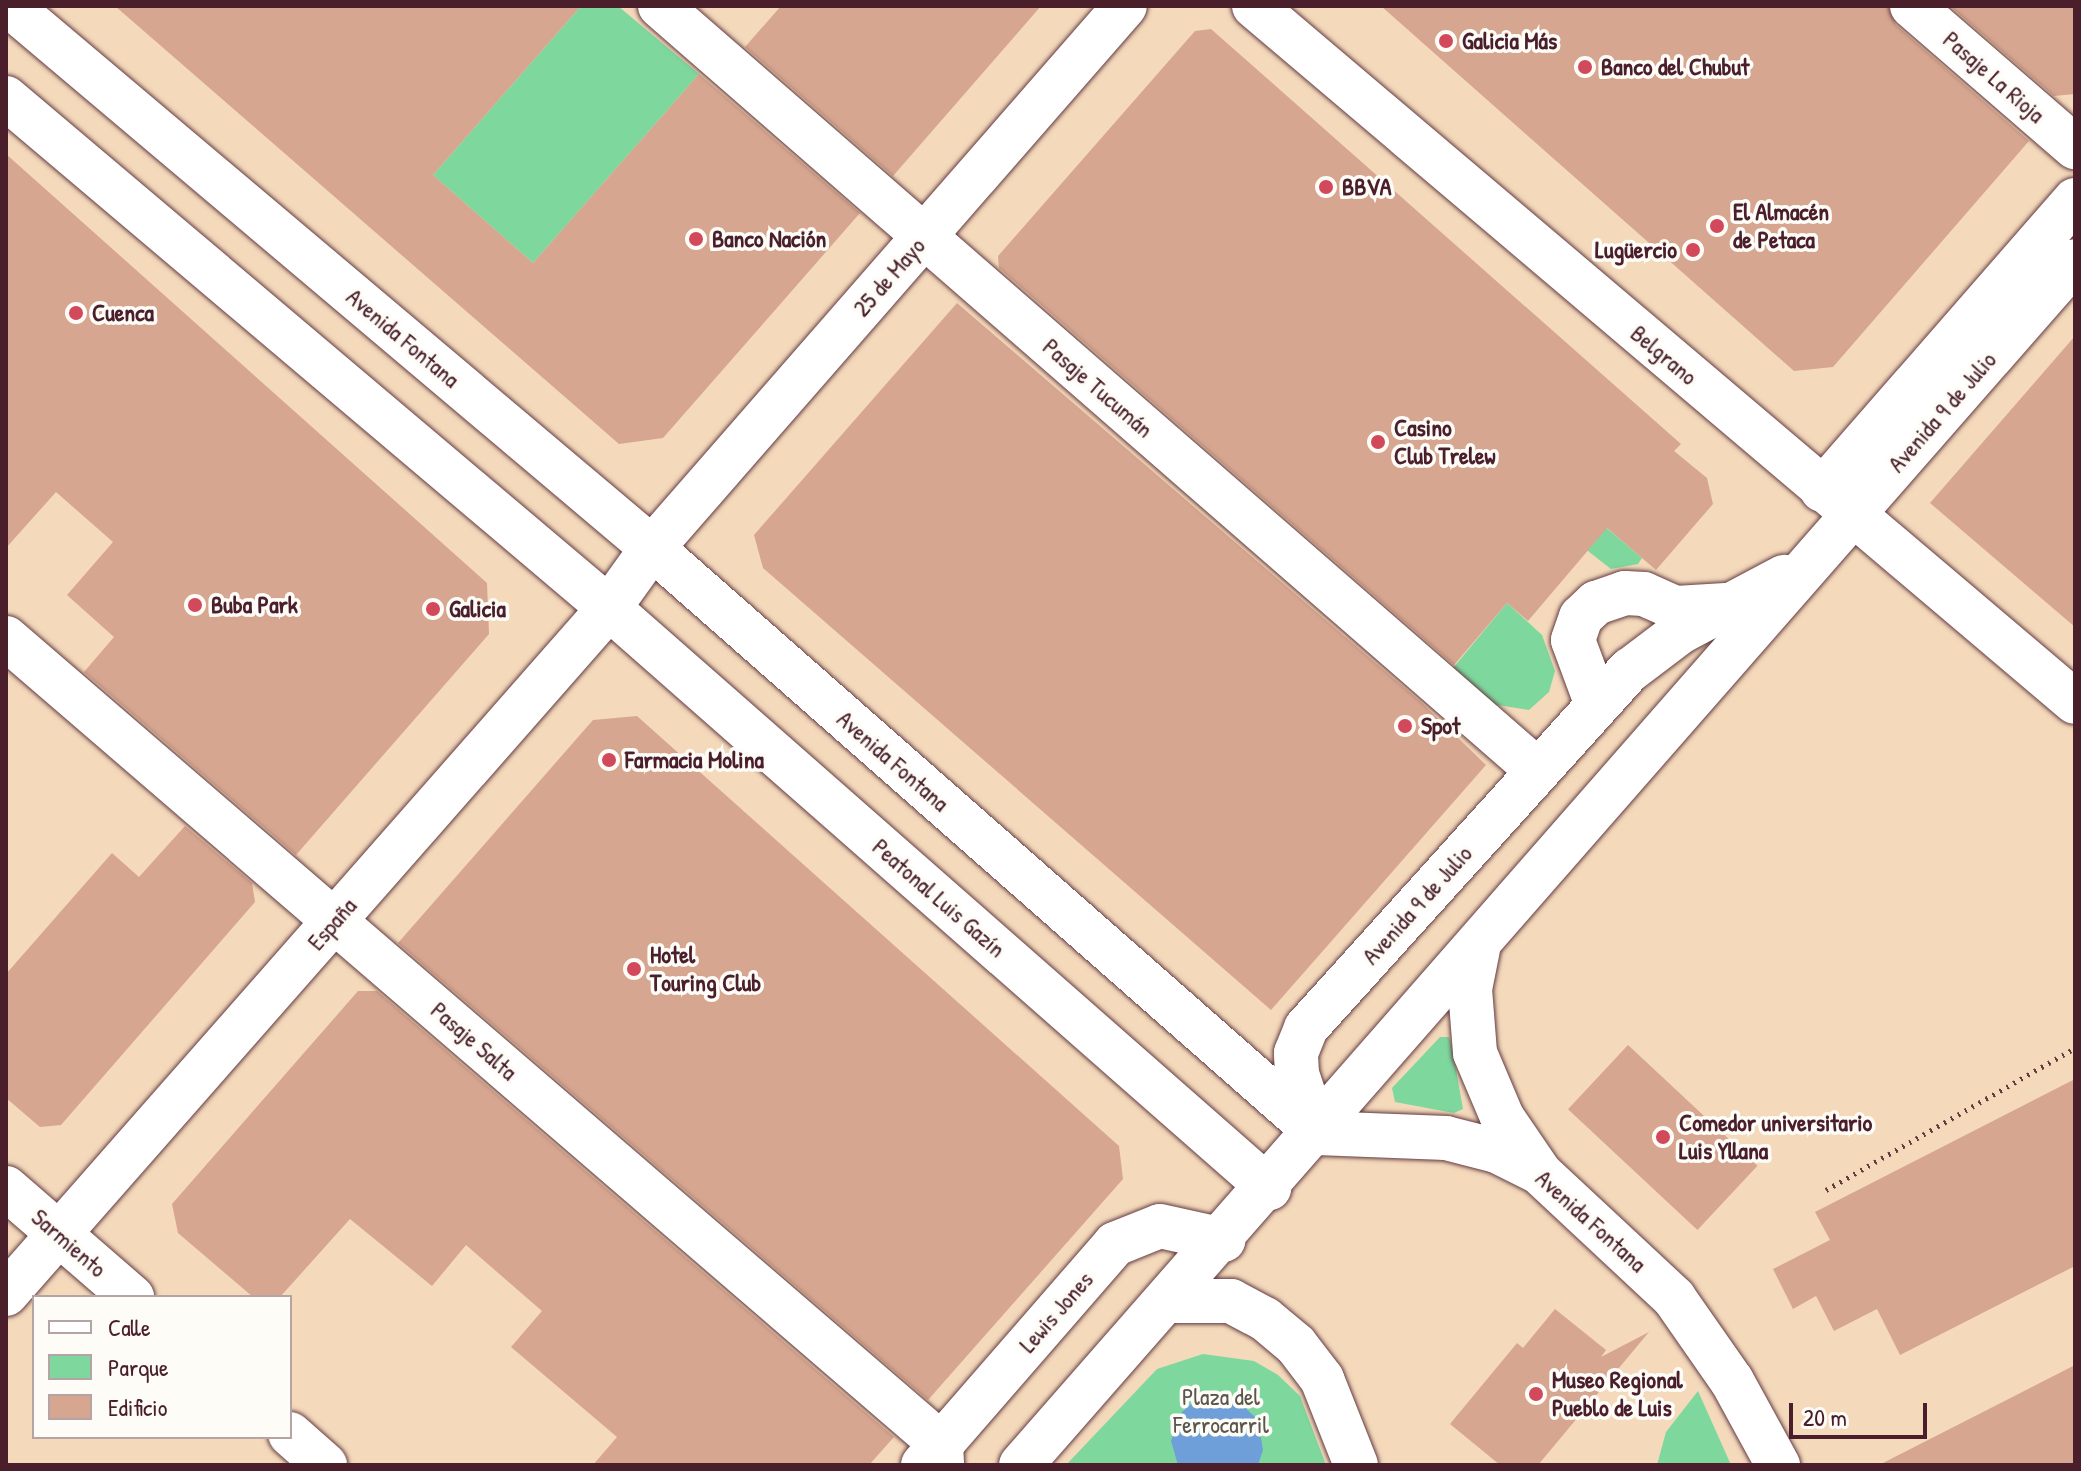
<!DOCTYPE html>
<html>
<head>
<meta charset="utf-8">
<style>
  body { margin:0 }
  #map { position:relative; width:2081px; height:1471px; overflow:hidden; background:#f4d9bb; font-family:"Patrick Hand",sans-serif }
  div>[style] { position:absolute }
  .green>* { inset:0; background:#7ed89e }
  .water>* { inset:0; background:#6f9fd9 }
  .building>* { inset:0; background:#d7a690; transform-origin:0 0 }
  .path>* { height:5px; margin-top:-2.5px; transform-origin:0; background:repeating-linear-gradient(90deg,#643b41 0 2px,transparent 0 8px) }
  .roads { filter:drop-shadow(0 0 2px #643b41) drop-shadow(0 0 2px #643b41) }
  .minor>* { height:44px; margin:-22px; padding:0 22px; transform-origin:22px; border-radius:22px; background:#fff }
  .major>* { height:44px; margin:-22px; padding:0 22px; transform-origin:22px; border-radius:22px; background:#fff }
  .dots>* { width:22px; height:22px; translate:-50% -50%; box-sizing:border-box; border:4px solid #fdfcf7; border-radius:50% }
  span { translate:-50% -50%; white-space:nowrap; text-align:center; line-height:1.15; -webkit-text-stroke:7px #fdfcf7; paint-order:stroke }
  .poi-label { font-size:24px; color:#4a1f2b; font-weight:700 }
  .left { translate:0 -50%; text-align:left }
  .right { translate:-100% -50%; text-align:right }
  .street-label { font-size:24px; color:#4a1f2b }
  .park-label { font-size:24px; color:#5a564e }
  .frame { position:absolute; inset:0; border:8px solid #4a1f2b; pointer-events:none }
  .legend { position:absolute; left:32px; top:1295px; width:260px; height:144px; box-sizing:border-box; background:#fdfcf7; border:2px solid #b5a4a5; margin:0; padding:10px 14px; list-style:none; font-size:24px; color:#4a1f2b }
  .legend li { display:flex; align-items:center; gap:16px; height:40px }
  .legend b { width:40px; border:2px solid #b5a4a5 }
  .scale { position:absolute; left:1789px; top:1403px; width:138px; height:36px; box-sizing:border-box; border:4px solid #4a1f2b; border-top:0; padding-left:10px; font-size:24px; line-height:28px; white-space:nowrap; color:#4a1f2b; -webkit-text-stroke:6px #fdfcf7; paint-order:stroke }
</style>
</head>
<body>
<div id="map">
  <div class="green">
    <div style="clip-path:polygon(581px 6px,618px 6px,699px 74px,533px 263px,433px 175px)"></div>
    <div style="clip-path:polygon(1583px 508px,1642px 558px,1638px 564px,1611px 569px,1588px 551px)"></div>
    <div style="clip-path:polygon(1507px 603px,1542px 635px,1555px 671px,1549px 692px,1529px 710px,1491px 704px,1453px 668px)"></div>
    <div style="clip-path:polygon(1440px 1037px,1449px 1037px,1452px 1047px,1463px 1109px,1454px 1113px,1395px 1102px,1392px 1088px)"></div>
    <div style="clip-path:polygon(1203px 1354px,1254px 1361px,1278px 1375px,1300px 1396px,1326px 1465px,1066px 1465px,1157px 1369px)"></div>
    <div style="clip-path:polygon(1698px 1391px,1731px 1465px,1657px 1465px,1666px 1432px)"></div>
  </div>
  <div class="water">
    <div style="clip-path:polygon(1222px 1396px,1236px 1399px,1258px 1420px,1263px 1450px,1258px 1465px,1178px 1465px,1171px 1441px,1181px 1413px,1192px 1403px)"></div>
  </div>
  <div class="building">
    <div style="clip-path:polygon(115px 6px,581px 6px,433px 175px,533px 263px,699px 74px,860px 213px,663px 438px,619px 444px)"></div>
    <div style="clip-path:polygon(781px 6px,1041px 6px,893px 176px,745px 47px)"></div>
    <div style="clip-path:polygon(1381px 6px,1888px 6px,1896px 25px,2029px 141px,1833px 367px,1794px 371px)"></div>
    <div style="clip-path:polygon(1950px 6px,2075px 6px,2075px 94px,2054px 96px)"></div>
    <div style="clip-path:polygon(1211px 29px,1681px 444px,1674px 451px,1707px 478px,1713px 504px,1656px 570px,1607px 528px,1528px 621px,1507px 603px,1454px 665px,999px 268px,998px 256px,1195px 31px)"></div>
    <div style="clip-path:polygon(6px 154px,487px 583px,489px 634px,296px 855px,84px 672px,114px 637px,67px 595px,113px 542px,56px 492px,6px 548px)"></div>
    <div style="clip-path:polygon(957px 303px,1422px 703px,1486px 765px,1271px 1010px,763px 568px,754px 535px)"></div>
    <div style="clip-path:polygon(2075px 336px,2075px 627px,1930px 503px)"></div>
    <div style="clip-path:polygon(637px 716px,1119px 1146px,1123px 1179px,928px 1400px,398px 943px,593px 720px)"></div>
    <div style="clip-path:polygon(185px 826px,252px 883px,255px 902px,61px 1125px,40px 1127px,6px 1098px,6px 974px,112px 853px,139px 877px)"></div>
    <div style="clip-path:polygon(358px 991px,377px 991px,894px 1437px,869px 1465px,593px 1465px,617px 1437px,511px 1347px,542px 1311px,466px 1245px,432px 1286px,350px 1219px,280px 1297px,253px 1297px,178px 1233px,172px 1204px)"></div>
    <div style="left:1628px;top:1045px;width:177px;height:88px;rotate:43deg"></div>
    <div style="clip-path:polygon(2075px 1079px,2075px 1266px,1900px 1355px,1877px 1309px,1834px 1331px,1816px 1296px,1793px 1309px,1773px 1269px,1830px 1240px,1815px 1212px)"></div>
    <div style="clip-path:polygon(1555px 1309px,1606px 1350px,1601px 1357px,1649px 1332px,1538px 1465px,1500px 1465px,1450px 1424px,1517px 1343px,1523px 1348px)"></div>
    <div style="clip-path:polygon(2075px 1365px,2075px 1465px,1879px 1465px)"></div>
  </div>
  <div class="path">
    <div style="left:1826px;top:1190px;width:287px;rotate:-29.7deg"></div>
  </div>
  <div class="roads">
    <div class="minor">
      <div style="left:660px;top:6px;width:1163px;rotate:41.06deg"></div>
      <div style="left:1254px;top:6px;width:1076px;rotate:40.29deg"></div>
      <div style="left:1912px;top:6px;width:216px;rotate:40.9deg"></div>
      <div style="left:1822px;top:490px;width:385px;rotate:-48.9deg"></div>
      <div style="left:652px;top:548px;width:886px;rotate:41.34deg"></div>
      <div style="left:1317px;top:1133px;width:129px;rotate:2.2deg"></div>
      <div style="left:1446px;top:1138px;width:53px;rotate:14.3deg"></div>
      <div style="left:1497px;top:1151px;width:47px;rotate:26.6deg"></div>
      <div style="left:1539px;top:1172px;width:185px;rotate:43deg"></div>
      <div style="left:1674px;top:1298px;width:101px;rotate:55.1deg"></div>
      <div style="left:1732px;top:1381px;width:96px;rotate:61.3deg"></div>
      <div style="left:609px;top:608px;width:879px;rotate:41.31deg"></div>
      <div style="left:6px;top:638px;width:1234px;rotate:40.76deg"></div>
      <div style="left:941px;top:1444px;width:21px;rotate:87deg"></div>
      <div style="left:1597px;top:705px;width:69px;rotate:-110.3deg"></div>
      <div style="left:1573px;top:640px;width:24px;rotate:-71deg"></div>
      <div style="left:1581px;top:617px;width:21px;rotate:-43deg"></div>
      <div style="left:1596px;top:603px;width:31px;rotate:-19deg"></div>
      <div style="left:1625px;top:593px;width:19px;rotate:3deg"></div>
      <div style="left:1644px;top:594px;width:35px;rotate:24deg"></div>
      <div style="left:1676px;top:608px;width:50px;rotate:-3.4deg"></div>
      <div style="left:1479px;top:944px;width:46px;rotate:101.3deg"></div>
      <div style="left:1470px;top:989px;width:64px;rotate:85.5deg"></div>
      <div style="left:1475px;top:1053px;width:69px;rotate:67.1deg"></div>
      <div style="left:1502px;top:1117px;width:64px;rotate:55.8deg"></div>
      <div style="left:1316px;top:1131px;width:60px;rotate:-108.4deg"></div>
      <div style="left:1297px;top:1074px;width:21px;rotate:-93deg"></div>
      <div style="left:1296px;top:1053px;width:27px;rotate:-68deg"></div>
      <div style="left:1306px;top:1028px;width:483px;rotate:-47.9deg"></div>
      <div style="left:1630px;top:670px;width:63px;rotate:-37.2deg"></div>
      <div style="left:1680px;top:632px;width:118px;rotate:-27.9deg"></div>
      <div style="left:6px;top:1188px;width:167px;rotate:40.9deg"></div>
      <div style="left:6px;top:1294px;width:913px;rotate:-48.68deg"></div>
      <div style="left:609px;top:608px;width:74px;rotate:-54.4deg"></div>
      <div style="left:652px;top:548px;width:719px;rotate:-48.89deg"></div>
      <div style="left:1170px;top:1301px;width:61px"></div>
      <div style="left:1231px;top:1301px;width:38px;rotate:28deg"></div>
      <div style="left:1265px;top:1319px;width:40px;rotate:40deg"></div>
      <div style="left:1296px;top:1345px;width:43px;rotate:52.6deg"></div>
      <div style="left:1322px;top:1379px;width:92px;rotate:68.4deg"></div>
      <div style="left:290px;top:1434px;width:47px;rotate:41.5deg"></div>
      <div style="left:923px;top:1465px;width:293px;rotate:-49deg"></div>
      <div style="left:1115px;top:1244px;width:48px;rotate:-21.8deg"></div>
      <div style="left:1160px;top:1226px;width:65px;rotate:12.5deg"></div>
      <div style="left:1021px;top:1465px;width:1600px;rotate:-48.8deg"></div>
    </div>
    <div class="major">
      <div style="left:10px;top:6px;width:840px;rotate:40.17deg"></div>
      <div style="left:6px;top:98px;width:790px;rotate:40.22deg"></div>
    </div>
  </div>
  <div class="dots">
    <div style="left:1446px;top:41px;background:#d1495b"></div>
    <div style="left:1585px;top:67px;background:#d1495b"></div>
    <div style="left:1326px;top:187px;background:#d1495b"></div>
    <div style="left:1717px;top:226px;background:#d1495b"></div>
    <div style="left:696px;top:239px;background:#d1495b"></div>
    <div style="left:1693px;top:250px;background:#d1495b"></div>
    <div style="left:76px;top:313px;background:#d1495b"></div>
    <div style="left:1378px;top:442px;background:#d1495b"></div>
    <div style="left:195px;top:605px;background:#d1495b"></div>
    <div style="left:433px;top:609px;background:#d1495b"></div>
    <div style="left:1405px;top:726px;background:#d1495b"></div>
    <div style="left:609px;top:760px;background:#d1495b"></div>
    <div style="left:634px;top:969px;background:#d1495b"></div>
    <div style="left:1663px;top:1137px;background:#d1495b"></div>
    <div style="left:1536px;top:1394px;background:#d1495b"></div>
  </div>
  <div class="poi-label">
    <span class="left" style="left:1462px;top:41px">Galicia Más</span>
    <span class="left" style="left:1601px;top:67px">Banco del Chubut</span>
    <span class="left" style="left:1342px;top:187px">BBVA</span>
    <span class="left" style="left:1733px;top:226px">El Almacén<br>de Petaca</span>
    <span class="left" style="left:712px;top:239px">Banco Nación</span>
    <span class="right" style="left:1677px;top:250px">Lugüercio</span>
    <span class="left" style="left:92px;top:313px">Cuenca</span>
    <span class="left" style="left:1394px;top:442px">Casino<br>Club Trelew</span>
    <span class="left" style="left:211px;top:605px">Buba Park</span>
    <span class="left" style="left:449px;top:609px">Galicia</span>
    <span class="left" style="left:1421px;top:726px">Spot</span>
    <span class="left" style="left:625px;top:760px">Farmacia Molina</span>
    <span class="left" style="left:650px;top:969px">Hotel<br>Touring Club</span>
    <span class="left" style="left:1679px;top:1137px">Comedor universitario<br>Luis Yllana</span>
    <span class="left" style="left:1552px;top:1394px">Museo Regional<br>Pueblo de Luis</span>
  </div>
  <div class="street-label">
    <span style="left:1994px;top:77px;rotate:41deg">Pasaje La Rioja</span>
    <span style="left:889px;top:277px;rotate:-49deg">25 de Mayo</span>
    <span style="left:403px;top:338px;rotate:40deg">Avenida Fontana</span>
    <span style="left:1664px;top:355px;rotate:40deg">Belgrano</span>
    <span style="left:1098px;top:388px;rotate:41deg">Pasaje Tucumán</span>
    <span style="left:1942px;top:412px;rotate:-49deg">Avenida 9 de Julio</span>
    <span style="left:893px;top:761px;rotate:41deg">Avenida Fontana</span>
    <span style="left:939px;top:898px;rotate:41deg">Peatonal Luis Gazín</span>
    <span style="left:1417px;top:905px;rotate:-48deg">Avenida 9 de Julio</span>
    <span style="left:332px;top:924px;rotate:-49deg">España</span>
    <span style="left:474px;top:1041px;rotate:41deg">Pasaje Salta</span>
    <span style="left:1591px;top:1221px;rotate:42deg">Avenida Fontana</span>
    <span style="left:69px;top:1243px;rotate:41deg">Sarmiento</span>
    <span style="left:1056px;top:1312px;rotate:-49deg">Lewis Jones</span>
  </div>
  <div class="park-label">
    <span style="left:1221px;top:1411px">Plaza del<br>Ferrocarril</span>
  </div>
  <div class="frame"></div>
  <ul class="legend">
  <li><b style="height:10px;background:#fff"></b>Calle</li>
  <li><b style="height:22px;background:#7ed89e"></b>Parque</li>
  <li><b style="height:22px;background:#d7a690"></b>Edificio</li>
  </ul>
  <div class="scale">20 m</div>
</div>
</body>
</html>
